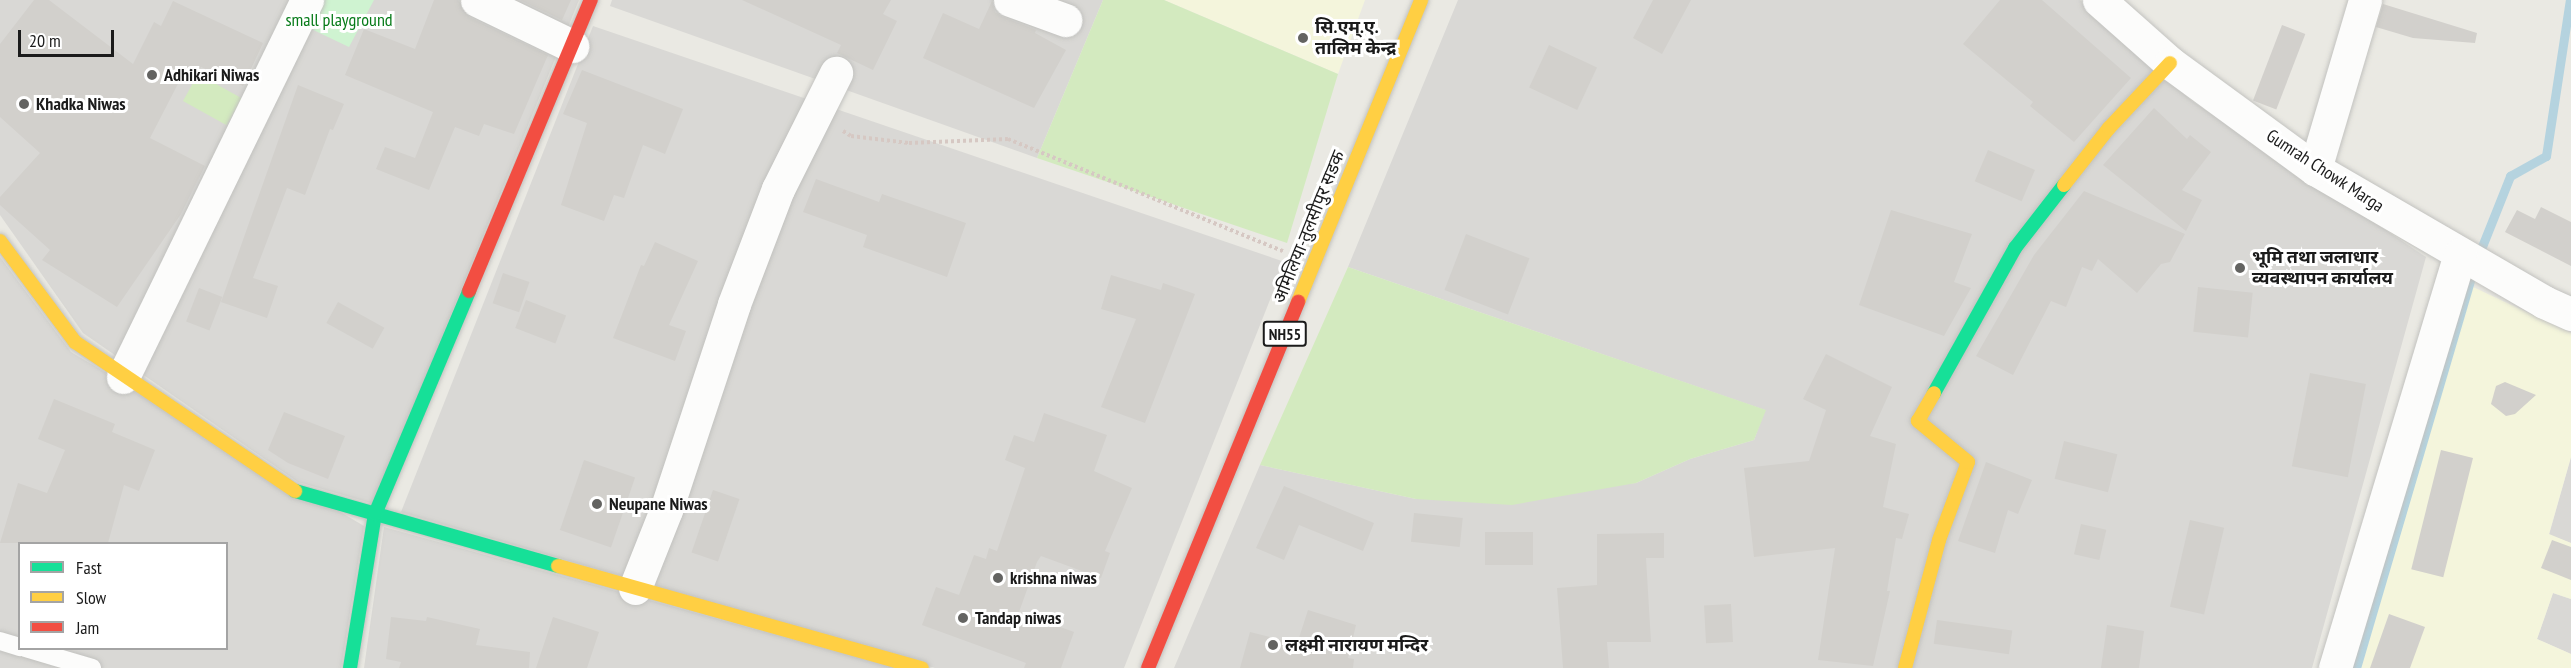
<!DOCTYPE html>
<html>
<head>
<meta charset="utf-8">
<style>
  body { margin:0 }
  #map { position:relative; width:2571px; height:668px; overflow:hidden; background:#eae9e3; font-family:"PT Sans Narrow","Noto Sans Devanagari",sans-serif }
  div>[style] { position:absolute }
  .residential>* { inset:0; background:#d9d8d5 }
  .education>* { inset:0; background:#f4f5dc }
  .grass>* { inset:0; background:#d3eabf; transform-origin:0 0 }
  .park>* { inset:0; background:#cff3d1 }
  .stream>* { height:9px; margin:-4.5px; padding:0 4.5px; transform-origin:4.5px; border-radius:4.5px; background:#b5d3df }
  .building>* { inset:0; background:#d2d0cc; transform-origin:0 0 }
  .path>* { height:4px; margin-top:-2px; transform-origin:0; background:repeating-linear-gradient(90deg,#d6c8c3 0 3px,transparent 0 6px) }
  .roads { filter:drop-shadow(0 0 2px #c2c2bf) drop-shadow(0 0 2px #c2c2bf) }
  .lane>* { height:18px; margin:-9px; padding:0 9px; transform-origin:9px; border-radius:9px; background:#fcfcfb }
  .street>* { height:33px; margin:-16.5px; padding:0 16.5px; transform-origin:16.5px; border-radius:16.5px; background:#fcfcfb }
  .fast>* { height:14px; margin:-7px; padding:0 7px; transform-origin:7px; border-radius:7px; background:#16e098 }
  .slow>* { height:14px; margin:-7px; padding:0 7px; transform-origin:7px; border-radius:7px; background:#ffcf43 }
  .jam>* { height:14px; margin:-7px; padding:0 7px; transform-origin:7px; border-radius:7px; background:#f24e42 }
  .dots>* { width:16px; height:16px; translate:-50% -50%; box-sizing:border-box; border:3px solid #fff; border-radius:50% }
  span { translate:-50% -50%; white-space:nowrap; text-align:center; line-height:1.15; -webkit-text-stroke:6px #fff; paint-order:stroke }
  .shield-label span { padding:2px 4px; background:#fff; border:2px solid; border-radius:4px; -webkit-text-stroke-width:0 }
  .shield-label { font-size:16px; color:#1b1b1b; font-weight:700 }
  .park-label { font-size:18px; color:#077b19 }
  .poi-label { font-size:18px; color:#1b1b1b; font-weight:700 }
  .left { translate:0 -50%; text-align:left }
  .street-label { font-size:18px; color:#1b1b1b }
  .legend { position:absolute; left:18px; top:542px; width:210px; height:108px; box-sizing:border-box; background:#fff; border:2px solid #a4a4a4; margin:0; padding:8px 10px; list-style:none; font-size:18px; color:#1b1b1b }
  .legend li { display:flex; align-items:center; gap:12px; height:30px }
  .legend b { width:30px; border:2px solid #a4a4a4 }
  .scale { position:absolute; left:18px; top:30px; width:96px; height:27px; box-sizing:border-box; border:3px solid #1b1b1b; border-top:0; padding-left:8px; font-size:18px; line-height:21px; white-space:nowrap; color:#1b1b1b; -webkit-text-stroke:4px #fff; paint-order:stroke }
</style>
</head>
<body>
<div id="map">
  <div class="residential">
    <div style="clip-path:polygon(0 0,579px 0,374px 504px,298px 482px,83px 333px,0 215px)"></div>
    <div style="clip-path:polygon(612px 0,1103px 0,1037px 158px,610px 6px)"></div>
    <div style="clip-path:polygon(1458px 0,2080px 0,2192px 101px,2426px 257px,2312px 668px,1174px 668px,1260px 465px,1416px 499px,1636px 483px,1690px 459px,1754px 440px,1765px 410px,1348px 267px)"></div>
    <div style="clip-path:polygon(593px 26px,1285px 262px,1124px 668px,935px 668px,401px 512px)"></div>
    <div style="clip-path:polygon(evenodd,0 257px,71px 352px,364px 526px,341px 668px,0 668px,0 257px,20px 544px,226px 544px,226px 648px,20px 648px,20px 544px)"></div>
    <div style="clip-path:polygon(2571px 457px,2571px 543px,2549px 535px)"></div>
    <div style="clip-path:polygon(384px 527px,896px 668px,364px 668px)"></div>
    <div style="clip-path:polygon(2553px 593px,2571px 599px,2571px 654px,2537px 639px)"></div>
  </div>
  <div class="education">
    <div style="clip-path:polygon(1164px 0,1365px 0,1338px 74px)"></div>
    <div style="clip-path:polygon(2471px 286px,2571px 333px,2571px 457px,2549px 534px,2571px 543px,2571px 599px,2553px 593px,2537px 639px,2571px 654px,2571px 668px,2360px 668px)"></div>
  </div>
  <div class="grass">
    <div style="clip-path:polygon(1103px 0,1164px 0,1338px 74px,1287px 243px,1037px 158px)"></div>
    <div style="left:198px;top:74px;width:50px;height:31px;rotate:29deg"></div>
    <div style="clip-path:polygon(1348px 267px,1766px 410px,1754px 440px,1690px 459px,1636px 483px,1512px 505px,1416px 499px,1260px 465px)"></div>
  </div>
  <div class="park">
    <div style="clip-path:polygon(320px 0,374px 0,349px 47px,307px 27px)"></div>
  </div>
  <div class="stream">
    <div style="left:2481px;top:249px;width:79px;rotate:-68.3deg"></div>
    <div style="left:2510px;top:176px;width:41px;rotate:-29.1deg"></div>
    <div style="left:2546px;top:156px;width:158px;rotate:-81.3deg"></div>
    <div style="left:2356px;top:668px;width:404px;rotate:-73.6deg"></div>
  </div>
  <div class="building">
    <div style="clip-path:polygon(34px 0,49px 0,133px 64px,154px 22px,161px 26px,173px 1px,263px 43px,243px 86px,201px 67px,192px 84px,181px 78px,150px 138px,205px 166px,181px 214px,117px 307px,42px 260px,50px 250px,0 205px,0 197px,40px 153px,0 117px,0 44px)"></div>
    <div style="clip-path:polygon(434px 0,458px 0,469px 17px,548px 55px,514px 134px,484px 124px,479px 136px,455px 127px,429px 190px,376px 169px,385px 147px,415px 158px,433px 112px,345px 75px,364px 29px,415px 49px)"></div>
    <div style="clip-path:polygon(520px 0,571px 0,562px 20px)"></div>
    <div style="clip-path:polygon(742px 0,891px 0,883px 14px,897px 21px,873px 70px,837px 53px,841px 45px)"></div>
    <div style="clip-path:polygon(1653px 0,1691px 0,1662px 54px,1633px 38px)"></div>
    <div style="clip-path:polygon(2000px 0,2042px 0,2131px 78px,2074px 142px,2030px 106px,2033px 102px,1963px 44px)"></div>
    <div style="clip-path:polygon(992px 1px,995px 12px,1003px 17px,1036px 30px,1035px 33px,1066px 50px,1034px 108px,923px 58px,943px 13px,979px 29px)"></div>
    <div style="clip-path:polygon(2383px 4px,2477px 33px,2475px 43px,2413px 38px,2376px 27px)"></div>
    <div style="left:2282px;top:25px;width:25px;height:81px;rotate:21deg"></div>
    <div style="left:1549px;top:45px;width:53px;height:47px;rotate:25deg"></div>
    <div style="clip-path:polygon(582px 70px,683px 109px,665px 154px,643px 145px,624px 198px,614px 195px,604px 221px,561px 205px,587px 123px,563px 114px)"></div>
    <div style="clip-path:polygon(298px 85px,344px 104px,333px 130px,330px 129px,305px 195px,287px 188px,253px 278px,278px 286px,267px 318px,221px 302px)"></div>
    <div style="clip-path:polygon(2154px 108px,2187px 139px,2190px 135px,2211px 152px,2182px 190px,2202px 200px,2186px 231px,2103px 165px)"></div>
    <div style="left:1988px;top:150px;width:51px;height:34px;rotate:23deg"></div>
    <div style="clip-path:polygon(816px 179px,879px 202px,882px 194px,966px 223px,947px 277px,863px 247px,867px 235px,803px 212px)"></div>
    <div style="clip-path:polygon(2084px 191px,2185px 234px,2170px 262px,2161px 264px,2137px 293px,2098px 259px,2092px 271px,2082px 267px,2066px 307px,2051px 301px,2013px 375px,1976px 356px,2034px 255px)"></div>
    <div style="clip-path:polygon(2541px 207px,2571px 222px,2571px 266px,2505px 232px,2517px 210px,2535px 219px)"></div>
    <div style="clip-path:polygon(1891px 210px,1972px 234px,1954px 282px,1971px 288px,1944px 336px,1859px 305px)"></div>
    <div style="left:1466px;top:234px;width:68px;height:60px;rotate:21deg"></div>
    <div style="clip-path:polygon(655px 242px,698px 261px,669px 325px,686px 331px,675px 361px,613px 338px,641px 265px,644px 266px)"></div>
    <div style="left:503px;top:273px;width:28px;height:32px;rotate:19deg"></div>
    <div style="clip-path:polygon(1111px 275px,1161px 290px,1163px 283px,1195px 294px,1145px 423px,1101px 407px,1136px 319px,1101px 309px)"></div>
    <div style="left:2198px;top:287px;width:55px;height:45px;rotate:6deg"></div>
    <div style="left:199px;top:288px;width:25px;height:36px;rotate:21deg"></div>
    <div style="left:526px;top:300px;width:43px;height:30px;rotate:21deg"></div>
    <div style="left:338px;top:302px;width:53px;height:24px;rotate:29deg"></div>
    <div style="clip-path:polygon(1826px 354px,1892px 387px,1870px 436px,1896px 444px,1883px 507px,1909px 514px,1902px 539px,1896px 538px,1887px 591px,1890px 591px,1873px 666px,1818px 660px,1835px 548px,1754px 557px,1744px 468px,1809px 461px,1826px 410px,1803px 399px)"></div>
    <div style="left:2310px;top:373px;width:57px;height:95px;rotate:11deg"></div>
    <div style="clip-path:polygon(2505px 382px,2536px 395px,2515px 414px,2506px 416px,2491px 404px,2496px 386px)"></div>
    <div style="clip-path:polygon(54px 399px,115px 424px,112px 432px,155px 450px,139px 491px,124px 485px,108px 543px,0 543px,18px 483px,47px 493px,65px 450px,38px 439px)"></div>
    <div style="clip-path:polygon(284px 412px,345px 436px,328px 479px,288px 463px,268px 450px)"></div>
    <div style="clip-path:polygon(1044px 413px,1107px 435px,1094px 471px,1132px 488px,1105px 551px,1110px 553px,1101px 578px,1041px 556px,1037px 562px,1019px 612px,1074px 632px,1061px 668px,1024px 668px,1026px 663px,922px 625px,936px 587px,959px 595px,974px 555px,986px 559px,989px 548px,997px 551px,1025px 468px,1005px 460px,1014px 435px,1034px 442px)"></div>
    <div style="left:2064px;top:441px;width:55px;height:39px;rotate:14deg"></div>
    <div style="left:2441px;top:450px;width:33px;height:123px;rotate:14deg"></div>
    <div style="left:584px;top:460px;width:54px;height:74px;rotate:19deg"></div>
    <div style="clip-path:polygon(1986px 462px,2032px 480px,2018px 514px,2008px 510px,1995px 553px,1958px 541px)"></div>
    <div style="clip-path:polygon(1284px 486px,1374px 523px,1363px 551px,1299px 525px,1284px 560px,1256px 548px)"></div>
    <div style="left:713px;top:490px;width:28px;height:66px;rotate:19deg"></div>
    <div style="left:1414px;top:513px;width:49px;height:29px;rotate:6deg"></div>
    <div style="left:2190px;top:520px;width:35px;height:89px;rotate:13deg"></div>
    <div style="left:2081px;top:524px;width:26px;height:31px;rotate:13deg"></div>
    <div style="left:1485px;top:532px;width:48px;height:33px"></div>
    <div style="clip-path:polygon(1664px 533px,1664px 558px,1646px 558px,1651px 642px,1607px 642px,1609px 668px,1563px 668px,1557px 588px,1597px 585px,1597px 534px)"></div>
    <div style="clip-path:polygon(2552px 540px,2571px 547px,2571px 580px,2541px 568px)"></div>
    <div style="left:1731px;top:604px;width:38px;height:27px;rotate:87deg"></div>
    <div style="clip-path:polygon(1308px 610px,1356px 625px,1348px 658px,1354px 659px,1353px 668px,1240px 668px,1250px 632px,1297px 644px)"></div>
    <div style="clip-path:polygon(2389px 614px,2425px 627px,2410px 668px,2370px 668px)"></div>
    <div style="clip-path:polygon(391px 617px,426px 621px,427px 617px,480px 629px,476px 645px,530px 652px,529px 668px,399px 668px,401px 662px,386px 659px)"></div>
    <div style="clip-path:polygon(553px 617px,599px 632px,587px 668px,536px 668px)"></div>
    <div style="left:1937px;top:620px;width:76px;height:24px;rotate:8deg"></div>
    <div style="clip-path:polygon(2107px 625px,2144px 631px,2139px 668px,2101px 668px)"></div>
  </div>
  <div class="path">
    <div style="left:843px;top:131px;width:9px;rotate:32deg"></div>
    <div style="left:851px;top:136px;width:58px;rotate:6.9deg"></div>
    <div style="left:909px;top:143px;width:99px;rotate:-2.3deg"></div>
    <div style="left:1008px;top:139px;width:297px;rotate:22.2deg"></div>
  </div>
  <div class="roads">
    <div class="lane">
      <div style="left:0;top:641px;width:21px;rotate:17deg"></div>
      <div style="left:25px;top:648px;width:70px;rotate:16.6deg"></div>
    </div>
    <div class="street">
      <div style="left:477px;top:0;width:106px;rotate:25.8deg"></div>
      <div style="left:1010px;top:0;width:59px;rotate:20deg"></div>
      <div style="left:2099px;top:0;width:95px;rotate:41.6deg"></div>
      <div style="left:2170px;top:63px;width:180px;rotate:36.2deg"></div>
      <div style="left:2315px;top:169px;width:265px;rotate:30.1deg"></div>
      <div style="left:2544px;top:302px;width:30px;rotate:24deg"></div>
      <div style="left:2315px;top:169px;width:176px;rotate:-73.5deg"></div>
      <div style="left:123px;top:377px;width:420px;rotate:-64deg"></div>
      <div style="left:635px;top:588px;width:84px;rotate:-68.3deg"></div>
      <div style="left:666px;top:510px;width:217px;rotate:-71.7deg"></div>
      <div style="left:734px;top:304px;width:123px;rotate:-69.1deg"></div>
      <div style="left:778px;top:189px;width:130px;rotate:-63.4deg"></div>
      <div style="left:2335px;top:668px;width:432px;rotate:-73.2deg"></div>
    </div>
    <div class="fast">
      <div style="left:1934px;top:393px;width:166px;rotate:-60.8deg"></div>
      <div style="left:2015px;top:248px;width:80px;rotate:-52.1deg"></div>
      <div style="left:295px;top:491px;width:273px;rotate:15.9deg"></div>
      <div style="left:350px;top:668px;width:156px;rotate:-80.8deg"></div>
      <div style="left:375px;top:514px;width:242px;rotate:-67.1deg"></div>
    </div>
    <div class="slow">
      <div style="left:2064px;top:185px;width:73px;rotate:-51.7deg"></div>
      <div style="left:2109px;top:128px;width:89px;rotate:-46.8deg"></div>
      <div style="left:0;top:241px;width:126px;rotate:53.4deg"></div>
      <div style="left:75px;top:342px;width:266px;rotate:34.1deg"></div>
      <div style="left:1298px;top:302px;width:326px;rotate:-67.8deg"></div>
      <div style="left:558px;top:566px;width:378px;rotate:15.7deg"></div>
      <div style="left:1905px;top:668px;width:132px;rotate:-75.1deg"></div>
      <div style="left:1939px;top:540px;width:83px;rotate:-69.6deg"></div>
      <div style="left:1968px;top:462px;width:65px;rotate:-140.6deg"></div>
      <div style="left:1918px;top:421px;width:32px;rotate:-60deg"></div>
    </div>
    <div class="jam">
      <div style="left:469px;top:291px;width:316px;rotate:-67.3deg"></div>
      <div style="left:1148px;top:668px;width:396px;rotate:-67.7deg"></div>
    </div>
  </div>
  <div class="dots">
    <div style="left:1303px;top:38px;background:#636361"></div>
    <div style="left:152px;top:75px;background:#636361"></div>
    <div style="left:24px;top:104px;background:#636361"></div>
    <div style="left:2240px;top:268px;background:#636361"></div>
    <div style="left:597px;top:504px;background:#636361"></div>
    <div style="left:998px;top:578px;background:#636361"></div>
    <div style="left:963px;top:618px;background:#636361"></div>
    <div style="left:1273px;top:645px;background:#636361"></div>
  </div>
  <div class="shield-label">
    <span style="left:1285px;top:334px">NH55</span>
  </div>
  <div class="park-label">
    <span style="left:339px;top:20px">small playground</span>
  </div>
  <div class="poi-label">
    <span class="left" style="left:1315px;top:38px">सि.एम्.ए.<br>तालिम केन्द्र</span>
    <span class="left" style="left:164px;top:75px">Adhikari Niwas</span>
    <span class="left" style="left:36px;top:104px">Khadka Niwas</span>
    <span class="left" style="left:2252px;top:268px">भूमि तथा जलाधार<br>व्यवस्थापन कार्यालय</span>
    <span class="left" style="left:609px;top:504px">Neupane Niwas</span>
    <span class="left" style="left:1010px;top:578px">krishna niwas</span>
    <span class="left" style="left:975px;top:618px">Tandap niwas</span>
    <span class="left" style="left:1285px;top:645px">लक्ष्मी नारायण मन्दिर</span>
  </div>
  <div class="street-label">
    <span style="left:2325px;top:171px;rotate:33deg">Gumrah Chowk Marga</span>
    <span style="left:1309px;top:227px;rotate:-68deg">अमिलिया-तुलसीपुर सडक</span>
  </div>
  <ul class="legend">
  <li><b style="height:8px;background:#16e098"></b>Fast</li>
  <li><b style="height:8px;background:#ffcf43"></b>Slow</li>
  <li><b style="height:8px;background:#f24e42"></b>Jam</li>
  </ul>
  <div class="scale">20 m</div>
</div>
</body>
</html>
